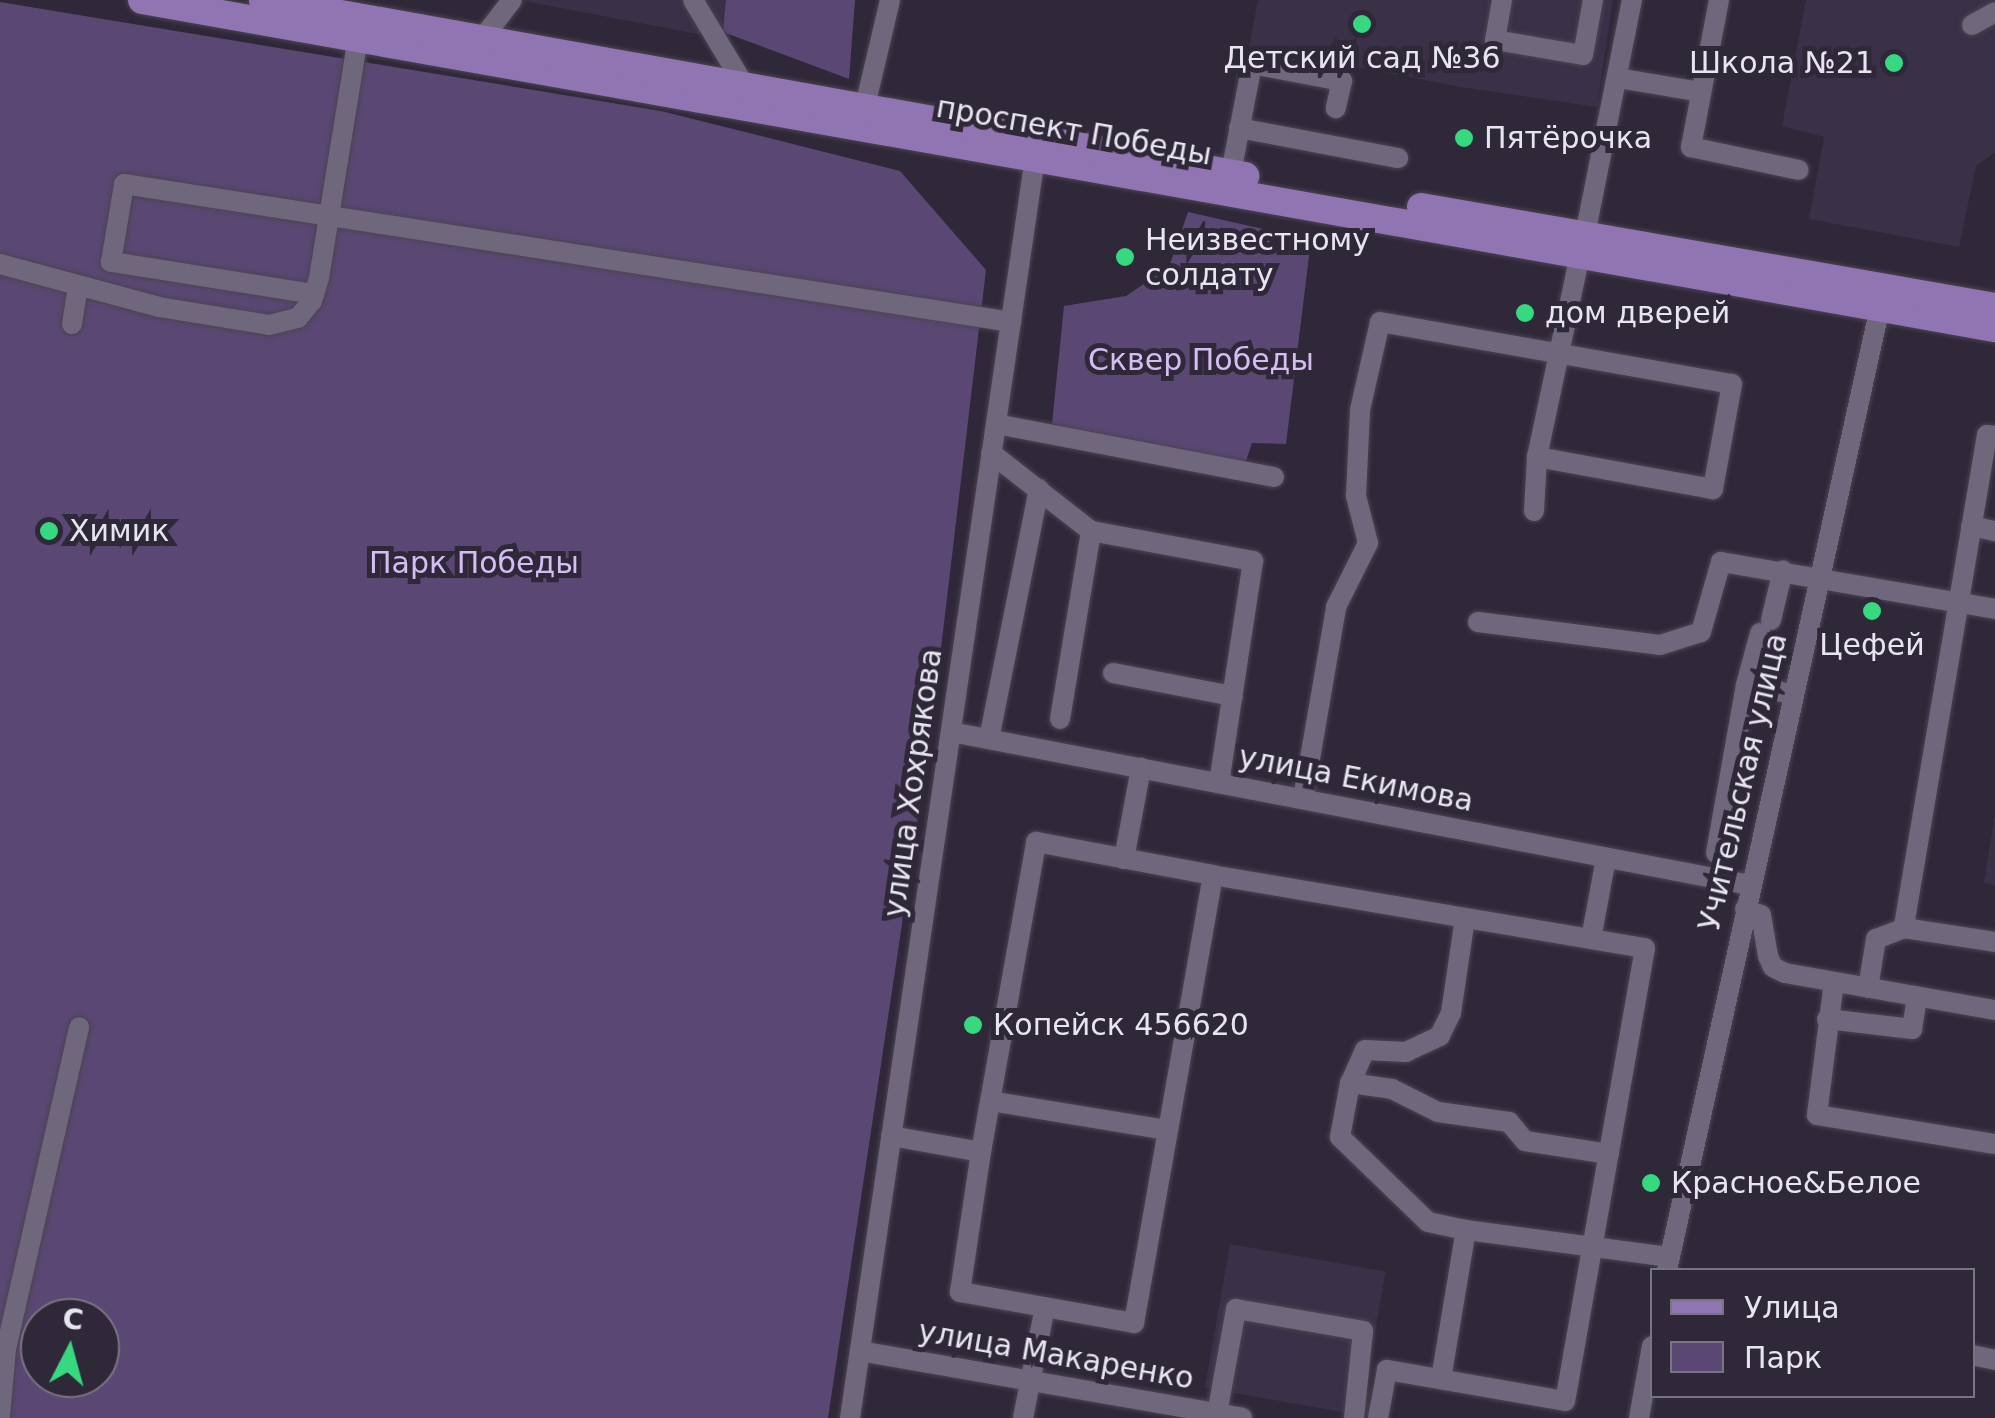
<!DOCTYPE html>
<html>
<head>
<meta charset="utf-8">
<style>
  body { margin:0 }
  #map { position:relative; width:1995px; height:1418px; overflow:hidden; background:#2f2839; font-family:"DejaVu Sans",sans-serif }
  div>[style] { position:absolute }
  .built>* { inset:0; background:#3a3047; transform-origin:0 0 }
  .green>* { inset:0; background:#5b4773 }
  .roads { filter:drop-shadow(0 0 2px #4a4452) drop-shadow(0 0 2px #4a4452) }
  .minor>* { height:20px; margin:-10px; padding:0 10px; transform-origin:10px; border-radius:10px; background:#6f677b }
  .major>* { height:28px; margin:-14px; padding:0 14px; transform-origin:14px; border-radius:14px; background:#9175b2 }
  .dots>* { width:28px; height:28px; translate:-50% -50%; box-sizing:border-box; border:5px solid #2f2839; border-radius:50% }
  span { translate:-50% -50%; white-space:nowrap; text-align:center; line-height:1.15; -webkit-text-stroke:10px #2f2839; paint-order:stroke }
  .poi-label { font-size:30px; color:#e9e5f0 }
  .right { translate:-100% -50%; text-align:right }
  .left { translate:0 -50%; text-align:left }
  .street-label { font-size:30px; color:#e9e5f0 }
  .park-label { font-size:30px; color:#d4bdf3 }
  .legend { position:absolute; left:1650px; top:1268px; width:325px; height:130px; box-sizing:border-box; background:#2f2839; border:2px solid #797482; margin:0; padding:12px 18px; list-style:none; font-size:30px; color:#e9e5f0 }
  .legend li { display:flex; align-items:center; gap:20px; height:50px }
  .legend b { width:50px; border:2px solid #797482 }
  .north { position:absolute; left:20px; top:1298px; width:100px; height:100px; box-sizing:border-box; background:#2f2839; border:2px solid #797482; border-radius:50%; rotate:6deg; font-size:28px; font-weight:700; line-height:40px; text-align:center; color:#e9e5f0 }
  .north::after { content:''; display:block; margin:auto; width:35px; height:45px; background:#36d880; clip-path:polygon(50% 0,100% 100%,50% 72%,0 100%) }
</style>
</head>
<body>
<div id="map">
  <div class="built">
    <div style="clip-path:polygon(519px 0,726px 0,729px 40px)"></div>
    <div style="clip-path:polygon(1258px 0,1613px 0,1597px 107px,1461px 87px,1249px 47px)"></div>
    <div style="clip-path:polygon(1806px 0,1995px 0,1995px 152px,1976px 166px,1959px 247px,1809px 219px,1824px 137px,1782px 126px)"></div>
    <div style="clip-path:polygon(1995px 813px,1995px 885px,1984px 883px)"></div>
    <div style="left:1230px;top:1244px;width:158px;height:146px;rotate:10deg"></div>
  </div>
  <div class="green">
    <div style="clip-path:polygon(726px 0,855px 0,849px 79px,723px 32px)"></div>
    <div style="clip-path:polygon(evenodd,0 2px,661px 111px,900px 171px,986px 270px,932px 724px,828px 1418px,0 1418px,0 2px,40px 1318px,100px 1318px,100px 1378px,40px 1378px,40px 1318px)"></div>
    <div style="clip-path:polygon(1188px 212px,1311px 240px,1286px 444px,1252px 443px,1244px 467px,1052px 424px,1064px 306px,1126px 296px,1169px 267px)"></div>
  </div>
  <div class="roads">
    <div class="minor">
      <div style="left:693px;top:0;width:99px;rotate:59deg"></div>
      <div style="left:1502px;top:0;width:41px;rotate:99.9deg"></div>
      <div style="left:1495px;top:40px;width:89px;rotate:9.7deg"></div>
      <div style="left:1583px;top:55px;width:56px;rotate:-79.7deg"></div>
      <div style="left:1719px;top:0;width:150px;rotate:100.8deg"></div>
      <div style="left:1691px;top:147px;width:110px;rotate:12deg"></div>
      <div style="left:1972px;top:25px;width:26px;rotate:-29deg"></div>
      <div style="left:482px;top:39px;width:49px;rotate:-52.4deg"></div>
      <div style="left:1618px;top:78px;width:84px;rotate:9.6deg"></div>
      <div style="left:865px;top:106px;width:109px;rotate:-76.7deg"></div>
      <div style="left:1239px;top:128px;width:162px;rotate:10.7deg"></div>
      <div style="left:1231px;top:173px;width:111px;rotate:-79.1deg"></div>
      <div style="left:1252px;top:64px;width:92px;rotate:10.7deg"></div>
      <div style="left:1342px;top:81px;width:28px;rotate:103deg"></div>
      <div style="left:1585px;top:235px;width:240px;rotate:-78.7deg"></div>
      <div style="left:0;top:264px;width:165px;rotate:15.1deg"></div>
      <div style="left:159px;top:307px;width:111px;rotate:9.3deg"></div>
      <div style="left:269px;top:325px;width:30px;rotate:-14deg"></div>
      <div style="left:298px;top:318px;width:22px;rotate:-51deg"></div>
      <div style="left:312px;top:301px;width:24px;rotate:-73deg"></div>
      <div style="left:319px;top:278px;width:243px;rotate:-80.8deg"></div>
      <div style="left:314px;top:294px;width:206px;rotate:-171deg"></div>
      <div style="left:111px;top:262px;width:79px;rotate:-80.5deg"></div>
      <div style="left:124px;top:184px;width:898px;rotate:8.84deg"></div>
      <div style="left:72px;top:324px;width:39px;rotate:-81deg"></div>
      <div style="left:996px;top:424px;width:283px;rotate:10.8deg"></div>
      <div style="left:1995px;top:436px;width:8px;rotate:-173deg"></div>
      <div style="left:1987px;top:435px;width:500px;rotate:99.6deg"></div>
      <div style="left:1904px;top:928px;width:92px;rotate:8.7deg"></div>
      <div style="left:991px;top:453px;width:127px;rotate:38deg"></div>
      <div style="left:1534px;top:511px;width:54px;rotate:-86.8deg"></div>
      <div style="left:1537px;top:457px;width:208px;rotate:-78deg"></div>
      <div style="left:1971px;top:526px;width:25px;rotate:12deg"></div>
      <div style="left:1771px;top:620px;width:51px;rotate:-76.5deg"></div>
      <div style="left:1478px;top:622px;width:183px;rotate:7.2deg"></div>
      <div style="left:1660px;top:645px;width:43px;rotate:-17.6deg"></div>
      <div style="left:1701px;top:632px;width:73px;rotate:-74.1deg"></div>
      <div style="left:1721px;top:562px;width:278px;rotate:9.7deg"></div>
      <div style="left:1113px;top:673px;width:122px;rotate:10.9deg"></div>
      <div style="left:1746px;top:685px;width:54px;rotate:-74.9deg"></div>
      <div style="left:1060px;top:719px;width:191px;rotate:-80.6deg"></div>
      <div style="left:1091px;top:531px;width:165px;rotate:10.5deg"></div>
      <div style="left:1253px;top:561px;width:225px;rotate:98.7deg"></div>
      <div style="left:951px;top:732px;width:814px;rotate:10.84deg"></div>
      <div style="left:989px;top:739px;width:255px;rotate:-78.7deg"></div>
      <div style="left:1303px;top:799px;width:195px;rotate:-80.2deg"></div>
      <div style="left:1336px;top:607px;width:72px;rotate:-63.4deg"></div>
      <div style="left:1368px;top:543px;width:49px;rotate:-104.3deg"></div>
      <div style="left:1356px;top:496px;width:86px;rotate:-87.3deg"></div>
      <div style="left:1360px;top:410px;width:90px;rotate:-77.2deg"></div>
      <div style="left:1380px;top:322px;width:357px;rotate:10deg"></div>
      <div style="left:1732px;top:384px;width:107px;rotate:100.3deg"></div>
      <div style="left:1713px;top:489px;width:179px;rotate:-169.7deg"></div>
      <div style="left:1716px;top:853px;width:171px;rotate:-79.9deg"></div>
      <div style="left:1746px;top:685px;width:47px;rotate:11.1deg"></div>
      <div style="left:1124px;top:859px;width:93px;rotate:-79.4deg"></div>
      <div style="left:1212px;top:875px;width:439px;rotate:9.6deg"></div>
      <div style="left:1645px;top:948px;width:460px;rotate:100deg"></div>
      <div style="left:1565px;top:1401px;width:181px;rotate:-170.1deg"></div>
      <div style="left:1387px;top:1370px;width:49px;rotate:100.6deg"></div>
      <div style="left:1745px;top:909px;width:17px;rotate:21deg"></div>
      <div style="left:1761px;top:915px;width:42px;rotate:80.3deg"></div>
      <div style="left:1768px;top:956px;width:12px;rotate:66deg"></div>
      <div style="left:1773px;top:967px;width:13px;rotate:27deg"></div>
      <div style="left:1785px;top:973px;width:213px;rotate:10deg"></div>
      <div style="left:1465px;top:918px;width:96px;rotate:98.4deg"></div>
      <div style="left:1451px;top:1013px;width:25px;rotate:116deg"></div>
      <div style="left:1440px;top:1036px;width:38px;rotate:155deg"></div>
      <div style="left:1406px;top:1052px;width:41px;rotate:-177.2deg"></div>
      <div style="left:1365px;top:1050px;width:36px;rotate:114deg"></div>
      <div style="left:1350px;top:1083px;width:55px;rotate:100.5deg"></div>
      <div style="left:1340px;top:1137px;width:122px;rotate:44deg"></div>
      <div style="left:1428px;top:1222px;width:39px;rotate:12deg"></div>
      <div style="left:1591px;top:939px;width:82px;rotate:-79.5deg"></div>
      <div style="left:1834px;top:982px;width:134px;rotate:97.3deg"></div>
      <div style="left:1817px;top:1115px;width:180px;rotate:9.3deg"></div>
      <div style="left:1868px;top:988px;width:50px;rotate:-80.7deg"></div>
      <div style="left:1876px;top:939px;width:30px;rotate:-21deg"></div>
      <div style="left:1827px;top:1019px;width:86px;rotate:6.7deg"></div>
      <div style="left:1912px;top:1029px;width:33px;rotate:-81deg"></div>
      <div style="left:1350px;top:1083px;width:42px;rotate:8.1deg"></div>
      <div style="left:1392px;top:1089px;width:51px;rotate:26.6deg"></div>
      <div style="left:1438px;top:1112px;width:72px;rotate:8deg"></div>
      <div style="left:1509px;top:1122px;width:25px;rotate:50deg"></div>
      <div style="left:1525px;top:1141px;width:85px;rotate:8.8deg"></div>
      <div style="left:990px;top:1101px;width:180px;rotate:9.3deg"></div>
      <div style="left:891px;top:1136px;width:91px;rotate:10.1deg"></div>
      <div style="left:981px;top:1152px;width:315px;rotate:-79.9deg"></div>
      <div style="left:1036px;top:842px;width:180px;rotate:10.6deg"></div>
      <div style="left:1213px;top:875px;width:455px;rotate:100deg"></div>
      <div style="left:1134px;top:1323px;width:177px;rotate:-169.9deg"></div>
      <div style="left:960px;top:1292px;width:142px;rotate:-81.5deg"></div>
      <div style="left:1667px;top:1270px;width:986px;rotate:-77.53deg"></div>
      <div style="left:860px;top:1351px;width:388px;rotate:9.9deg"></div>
      <div style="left:1972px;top:1355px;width:24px;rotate:12deg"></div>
      <div style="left:1441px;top:1379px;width:151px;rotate:-80.5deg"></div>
      <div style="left:1466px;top:1230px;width:205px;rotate:7.6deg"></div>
      <div style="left:1217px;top:1414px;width:107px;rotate:-79.7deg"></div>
      <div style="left:1236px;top:1309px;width:129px;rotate:9.8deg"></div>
      <div style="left:1363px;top:1331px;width:87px;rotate:95.9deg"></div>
      <div style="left:0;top:1416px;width:67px;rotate:-84.9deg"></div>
      <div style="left:6px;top:1349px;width:330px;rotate:-77.2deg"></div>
      <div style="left:850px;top:1418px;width:1274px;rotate:-81.65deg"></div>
      <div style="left:1023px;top:1418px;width:113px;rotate:-78.8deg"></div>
      <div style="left:1639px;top:1418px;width:73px;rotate:-79.8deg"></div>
    </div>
    <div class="major">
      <div style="left:142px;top:0;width:1882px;rotate:10.04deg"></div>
      <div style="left:263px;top:0;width:998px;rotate:10.16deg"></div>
      <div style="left:1421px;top:207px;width:583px;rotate:9.88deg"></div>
    </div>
  </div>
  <div class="dots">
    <div style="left:1362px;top:24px;background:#36d880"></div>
    <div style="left:1894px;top:63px;background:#36d880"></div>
    <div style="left:1464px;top:138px;background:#36d880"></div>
    <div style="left:1125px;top:257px;background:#36d880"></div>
    <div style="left:1525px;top:313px;background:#36d880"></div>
    <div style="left:49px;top:531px;background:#36d880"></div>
    <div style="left:1872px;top:611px;background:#36d880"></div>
    <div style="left:973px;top:1025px;background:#36d880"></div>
    <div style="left:1651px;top:1183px;background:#36d880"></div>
  </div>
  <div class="poi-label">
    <span style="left:1362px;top:58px">Детский сад №36</span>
    <span class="right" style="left:1874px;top:63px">Школа №21</span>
    <span class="left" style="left:1484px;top:138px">Пятёрочка</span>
    <span class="left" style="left:1145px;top:257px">Неизвестному<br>солдату</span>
    <span class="left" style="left:1545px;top:313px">дом дверей</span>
    <span class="left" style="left:69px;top:531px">Химик</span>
    <span style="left:1872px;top:645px">Цефей</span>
    <span class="left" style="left:993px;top:1025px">Копейск 456620</span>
    <span class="left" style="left:1671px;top:1183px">Красное&amp;Белое</span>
  </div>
  <div class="street-label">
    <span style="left:1074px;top:131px;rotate:10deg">проспект Победы</span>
    <span style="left:1356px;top:779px;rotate:11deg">улица Екимова</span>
    <span style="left:1743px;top:782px;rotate:-77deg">Учительская улица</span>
    <span style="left:913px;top:783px;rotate:-82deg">улица Хохрякова</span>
    <span style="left:1056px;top:1355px;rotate:10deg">улица Макаренко</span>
  </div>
  <div class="park-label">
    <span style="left:1201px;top:360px">Сквер Победы</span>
    <span style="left:474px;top:563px">Парк Победы</span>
  </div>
  <ul class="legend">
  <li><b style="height:12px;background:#9175b2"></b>Улица</li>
  <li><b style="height:28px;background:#5b4773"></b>Парк</li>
  </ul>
  <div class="north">С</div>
</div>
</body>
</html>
